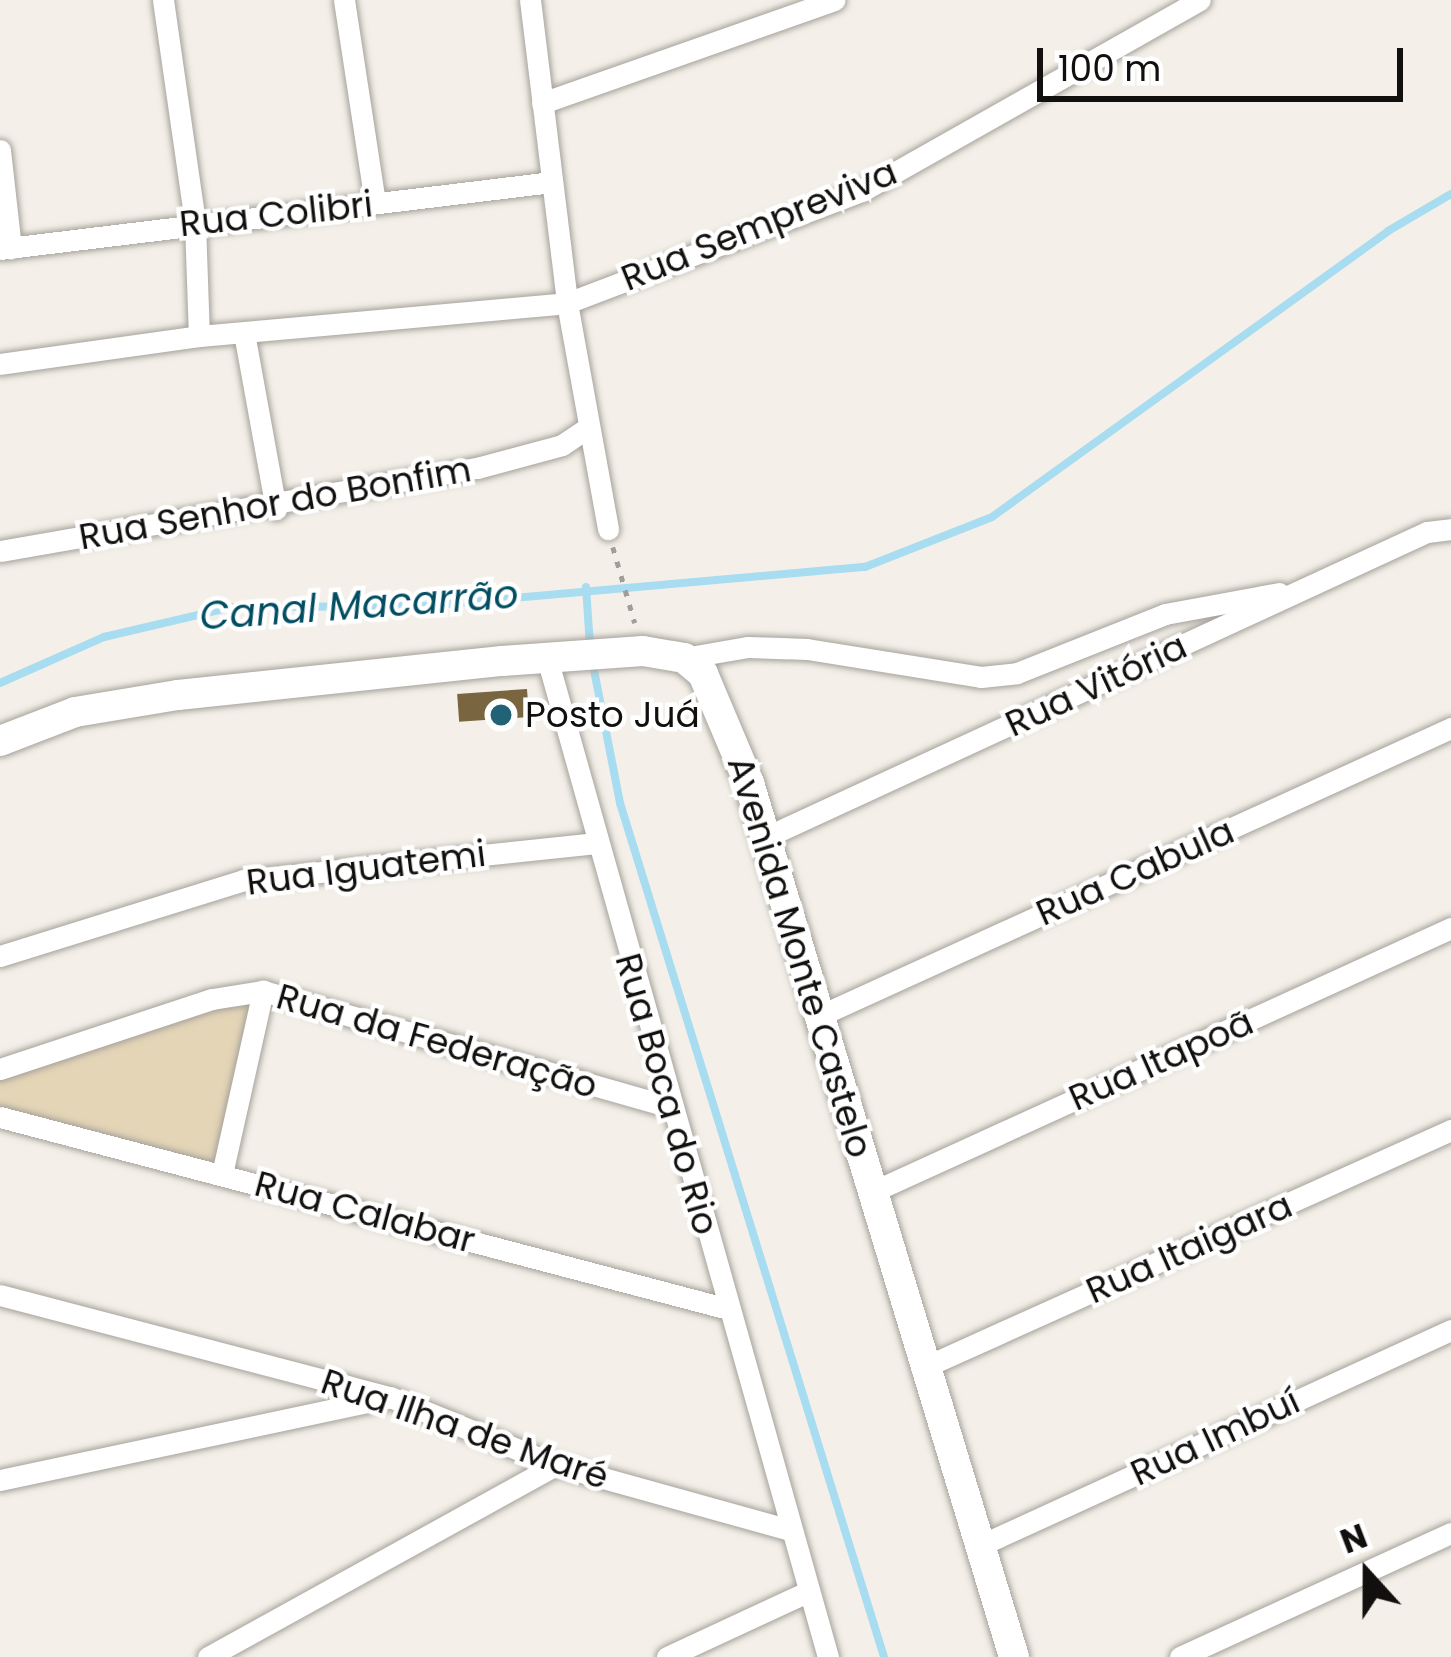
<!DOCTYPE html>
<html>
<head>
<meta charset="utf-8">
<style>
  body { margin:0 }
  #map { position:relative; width:1451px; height:1657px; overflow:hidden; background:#f4f0e9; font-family:Poppins,sans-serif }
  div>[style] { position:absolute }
  .green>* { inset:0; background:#e4d5b7 }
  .stream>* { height:8px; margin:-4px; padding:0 4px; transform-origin:4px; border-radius:4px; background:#a8dcf0 }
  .building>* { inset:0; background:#79653f; transform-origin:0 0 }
  .path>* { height:4.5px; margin-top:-2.25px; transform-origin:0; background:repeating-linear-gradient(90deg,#a19e99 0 6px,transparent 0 15px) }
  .roads { filter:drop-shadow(0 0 3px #a6a29b) drop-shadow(0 0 3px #a6a29b) }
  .street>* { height:21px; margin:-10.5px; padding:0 10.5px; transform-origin:10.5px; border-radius:10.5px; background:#fff }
  .secondary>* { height:30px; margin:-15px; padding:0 15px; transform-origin:15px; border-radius:15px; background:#fff }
  .dots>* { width:33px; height:33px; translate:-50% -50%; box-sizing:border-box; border:6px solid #fff; border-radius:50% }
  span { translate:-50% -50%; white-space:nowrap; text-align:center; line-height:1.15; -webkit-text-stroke:9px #fff; paint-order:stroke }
  .street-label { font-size:36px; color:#11100e }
  .poi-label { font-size:36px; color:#11100e }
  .left { translate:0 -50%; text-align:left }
  .water-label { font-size:39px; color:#024d61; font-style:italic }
  .north { position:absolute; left:1307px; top:1513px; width:120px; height:120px; -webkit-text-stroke:9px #fff; paint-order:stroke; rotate:339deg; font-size:33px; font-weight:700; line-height:48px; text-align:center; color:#11100e }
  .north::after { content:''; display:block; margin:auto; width:42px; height:54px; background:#11100e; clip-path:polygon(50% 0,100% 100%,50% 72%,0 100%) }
  .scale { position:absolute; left:1037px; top:48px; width:366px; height:54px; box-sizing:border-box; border:6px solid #11100e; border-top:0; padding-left:15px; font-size:36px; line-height:42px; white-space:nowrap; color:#11100e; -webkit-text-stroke:9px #fff; paint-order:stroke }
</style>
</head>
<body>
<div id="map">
  <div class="green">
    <div style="clip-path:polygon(255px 997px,216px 1164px,0 1109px,0 1080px)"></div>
  </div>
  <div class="stream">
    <div style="left:586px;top:587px;width:58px;rotate:86.1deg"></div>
    <div style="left:592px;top:660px;width:146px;rotate:78.9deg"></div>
    <div style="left:620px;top:803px;width:894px;rotate:72.82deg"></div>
    <div style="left:0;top:683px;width:114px;rotate:-23.9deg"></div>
    <div style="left:104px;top:637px;width:131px;rotate:-13.2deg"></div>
    <div style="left:232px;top:607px;width:193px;rotate:-0.3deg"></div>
    <div style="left:425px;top:606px;width:442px;rotate:-5.1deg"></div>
    <div style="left:865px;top:567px;width:136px;rotate:-21.5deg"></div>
    <div style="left:992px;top:517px;width:488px;rotate:-35.8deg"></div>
    <div style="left:1388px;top:231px;width:73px;rotate:-30.4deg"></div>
  </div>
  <div class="building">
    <div style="left:527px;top:689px;width:28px;height:70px;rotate:86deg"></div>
  </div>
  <div class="path">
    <div style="left:613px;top:547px;width:79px;rotate:73.9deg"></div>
  </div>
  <div class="roads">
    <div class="street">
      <div style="left:163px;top:0;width:225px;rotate:81.8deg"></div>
      <div style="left:195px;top:223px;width:113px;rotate:88deg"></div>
      <div style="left:344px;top:0;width:205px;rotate:81.3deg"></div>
      <div style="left:530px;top:0;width:305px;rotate:83deg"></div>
      <div style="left:567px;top:303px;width:230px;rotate:79.7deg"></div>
      <div style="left:542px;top:103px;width:310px;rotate:-19.4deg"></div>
      <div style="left:0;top:150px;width:99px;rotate:83.6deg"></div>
      <div style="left:0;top:249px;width:556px;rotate:-6.92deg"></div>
      <div style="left:244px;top:333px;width:179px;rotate:79.7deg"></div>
      <div style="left:0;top:364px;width:201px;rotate:-8deg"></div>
      <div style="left:199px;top:336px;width:369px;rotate:-5.1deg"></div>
      <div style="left:567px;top:303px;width:316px;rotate:-20.8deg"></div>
      <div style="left:862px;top:191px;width:388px;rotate:-29.5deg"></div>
      <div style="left:0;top:551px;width:484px;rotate:-9.9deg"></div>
      <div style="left:477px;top:468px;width:88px;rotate:-15.1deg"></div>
      <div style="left:562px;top:445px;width:32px;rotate:-34deg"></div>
      <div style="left:547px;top:658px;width:1038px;rotate:74.29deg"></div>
      <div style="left:684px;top:658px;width:65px;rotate:-9.8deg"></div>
      <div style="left:748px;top:647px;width:59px;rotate:1.9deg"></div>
      <div style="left:807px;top:649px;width:176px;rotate:9.1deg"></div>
      <div style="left:981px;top:677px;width:36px;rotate:-6deg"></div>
      <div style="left:1017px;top:673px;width:159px;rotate:-21.7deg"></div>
      <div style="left:1165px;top:614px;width:116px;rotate:-10.4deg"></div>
      <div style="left:764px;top:838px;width:730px;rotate:-24.78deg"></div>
      <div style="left:1427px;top:532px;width:24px;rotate:-7deg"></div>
      <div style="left:0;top:956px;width:256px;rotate:-17.3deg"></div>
      <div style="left:244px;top:880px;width:356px;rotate:-6deg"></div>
      <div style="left:819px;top:1016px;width:695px;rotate:-24.5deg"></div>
      <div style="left:0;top:1069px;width:223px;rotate:-18.3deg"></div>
      <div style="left:212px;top:999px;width:52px;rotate:-8.9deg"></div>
      <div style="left:263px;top:991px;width:420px;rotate:15.9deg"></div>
      <div style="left:0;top:1117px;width:753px;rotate:14.77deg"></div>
      <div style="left:222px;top:1174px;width:188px;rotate:-77.4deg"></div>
      <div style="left:872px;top:1192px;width:636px;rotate:-24.51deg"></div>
      <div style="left:0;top:1295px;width:403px;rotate:14.7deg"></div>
      <div style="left:390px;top:1397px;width:179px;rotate:22.3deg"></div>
      <div style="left:556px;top:1465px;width:244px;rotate:15.5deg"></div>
      <div style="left:927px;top:1366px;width:575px;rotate:-24.25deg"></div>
      <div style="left:0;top:1480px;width:396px;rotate:-12deg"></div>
      <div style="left:979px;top:1546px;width:519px;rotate:-24.59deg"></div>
      <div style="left:208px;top:1657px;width:397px;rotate:-28.9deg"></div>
      <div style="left:667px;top:1657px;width:154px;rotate:-24.9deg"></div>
      <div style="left:1180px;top:1657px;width:298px;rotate:-24.6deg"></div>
    </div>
    <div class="secondary">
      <div style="left:0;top:741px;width:80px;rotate:-21.1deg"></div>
      <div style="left:75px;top:712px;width:104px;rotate:-9.4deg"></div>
      <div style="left:178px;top:695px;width:326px;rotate:-6deg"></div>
      <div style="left:502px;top:661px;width:141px;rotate:-4.1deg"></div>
      <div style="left:643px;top:651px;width:42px;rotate:9.7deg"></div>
      <div style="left:684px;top:658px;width:25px;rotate:40deg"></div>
      <div style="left:703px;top:674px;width:118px;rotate:67.1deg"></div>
      <div style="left:749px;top:783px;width:913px;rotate:73.13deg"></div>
    </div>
  </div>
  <div class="dots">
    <div style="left:501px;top:715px;background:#226277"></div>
  </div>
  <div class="street-label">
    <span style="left:276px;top:214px;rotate:-6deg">Rua Colibri</span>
    <span style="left:759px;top:225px;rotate:-22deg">Rua Sempreviva</span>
    <span style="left:275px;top:503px;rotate:-10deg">Rua Senhor do Bonfim</span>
    <span style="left:1096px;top:685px;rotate:-25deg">Rua Vitória</span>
    <span style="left:366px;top:868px;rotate:-7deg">Rua Iguatemi</span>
    <span style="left:1135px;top:872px;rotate:-24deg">Rua Cabula</span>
    <span style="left:800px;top:957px;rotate:73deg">Avenida Monte Castelo</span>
    <span style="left:437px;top:1041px;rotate:16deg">Rua da Federação</span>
    <span style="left:1161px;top:1060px;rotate:-24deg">Rua Itapoã</span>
    <span style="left:667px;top:1094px;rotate:74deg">Rua Boca do Rio</span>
    <span style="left:365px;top:1212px;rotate:15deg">Rua Calabar</span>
    <span style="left:1189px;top:1248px;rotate:-24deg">Rua Itaigara</span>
    <span style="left:465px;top:1429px;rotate:19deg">Rua Ilha de Maré</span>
    <span style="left:1215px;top:1437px;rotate:-25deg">Rua Imbuí</span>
  </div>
  <div class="poi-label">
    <span class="left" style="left:525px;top:715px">Posto Juá</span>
  </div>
  <div class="water-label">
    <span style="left:359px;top:606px;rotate:-4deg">Canal Macarrão</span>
  </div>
  <div class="north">N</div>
  <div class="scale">100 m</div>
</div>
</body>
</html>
